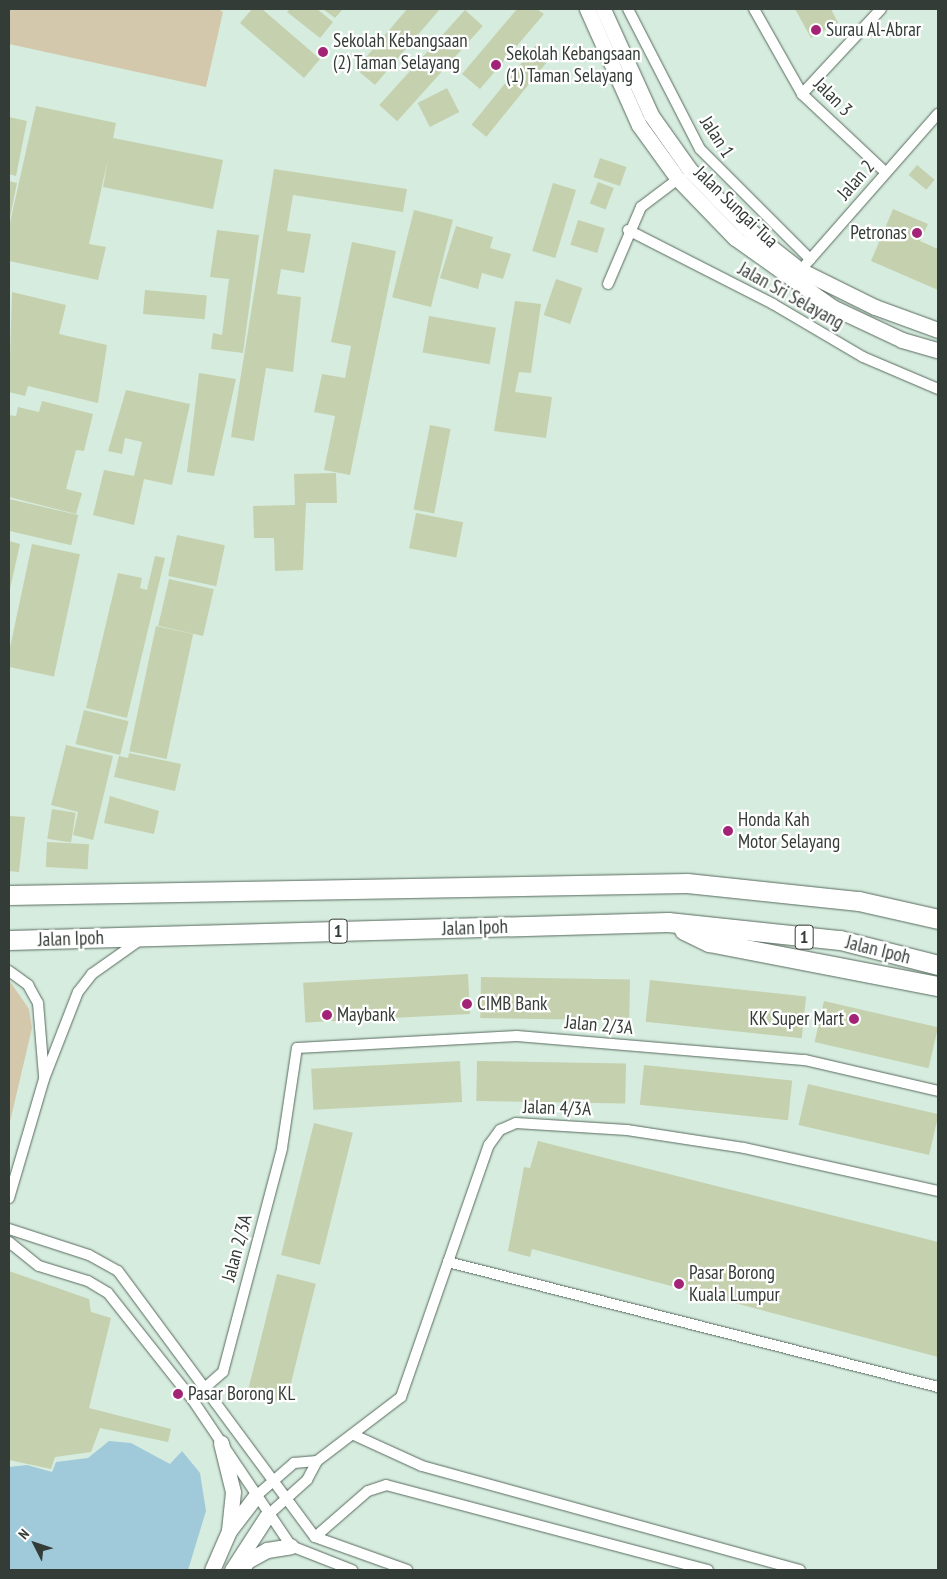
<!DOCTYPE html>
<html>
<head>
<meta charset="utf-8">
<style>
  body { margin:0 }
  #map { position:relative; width:947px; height:1579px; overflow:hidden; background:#d6ecde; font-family:"PT Sans Narrow",sans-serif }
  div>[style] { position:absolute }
  .green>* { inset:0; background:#d3c8ac }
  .water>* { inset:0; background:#a0c9da }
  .building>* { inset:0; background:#c5d1ae; transform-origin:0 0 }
  .roads { filter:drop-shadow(0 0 1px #576a5e) drop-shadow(0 0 1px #576a5e) }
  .street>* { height:10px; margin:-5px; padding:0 5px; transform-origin:5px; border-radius:5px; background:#fff }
  .secondary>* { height:15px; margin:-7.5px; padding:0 7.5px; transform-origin:7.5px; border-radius:7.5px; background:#fff }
  .highway>* { height:19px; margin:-9.5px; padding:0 9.5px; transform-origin:9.5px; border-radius:9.5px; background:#fff }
  .dots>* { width:14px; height:14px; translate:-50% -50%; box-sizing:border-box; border:2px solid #fff; border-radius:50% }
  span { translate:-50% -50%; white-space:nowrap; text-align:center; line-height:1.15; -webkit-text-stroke:4.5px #fff; paint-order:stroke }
  .shield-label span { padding:1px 4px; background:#fff; border:1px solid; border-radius:4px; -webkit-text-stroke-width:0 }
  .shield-label { font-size:18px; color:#343c37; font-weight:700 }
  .poi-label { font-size:19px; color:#343c37 }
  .left { translate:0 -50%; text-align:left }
  .right { translate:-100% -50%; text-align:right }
  .street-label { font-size:19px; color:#343c37 }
  .frame { position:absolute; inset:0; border:10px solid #343c37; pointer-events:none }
  .north { position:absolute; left:10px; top:1519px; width:50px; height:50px; -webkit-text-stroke:4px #fff; paint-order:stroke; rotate:311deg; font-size:14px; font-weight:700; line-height:20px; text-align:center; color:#343c37 }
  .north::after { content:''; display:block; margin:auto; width:18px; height:22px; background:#343c37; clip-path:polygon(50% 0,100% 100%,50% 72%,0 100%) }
</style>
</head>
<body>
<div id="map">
  <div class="green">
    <div style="clip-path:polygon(9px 9px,218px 9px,223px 12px,206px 87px,9px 44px)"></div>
    <div style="clip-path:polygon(9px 980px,29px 1009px,32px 1028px,9px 1126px)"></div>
  </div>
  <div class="water">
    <div style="clip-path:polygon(109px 1441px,131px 1443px,170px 1464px,182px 1451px,200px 1473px,206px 1511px,188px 1570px,9px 1570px,9px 1467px,27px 1465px,52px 1472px,56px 1462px,88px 1458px)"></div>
  </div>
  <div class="building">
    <div style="clip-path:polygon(252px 9px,262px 9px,320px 59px,304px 78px,240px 23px)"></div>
    <div style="clip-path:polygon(290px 9px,317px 9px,333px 22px,320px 38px,287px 12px)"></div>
    <div style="clip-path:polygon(323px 9px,343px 9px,335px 18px)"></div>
    <div style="clip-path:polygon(407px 9px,440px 9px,375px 85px,356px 69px)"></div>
    <div style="clip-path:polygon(517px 9px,537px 9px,544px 14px,480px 89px,462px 74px)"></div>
    <div style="clip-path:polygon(795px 9px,831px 9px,838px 23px,811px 38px)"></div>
    <div style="left:465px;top:10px;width:24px;height:128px;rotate:42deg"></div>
    <div style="left:537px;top:44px;width:19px;height:104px;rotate:39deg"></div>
    <div style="left:447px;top:88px;width:27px;height:33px;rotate:63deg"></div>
    <div style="clip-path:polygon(36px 106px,116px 123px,113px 138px,223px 160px,213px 209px,103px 187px,108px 159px,89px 244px,106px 247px,98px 280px,9px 261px,9px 227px)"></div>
    <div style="clip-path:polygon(9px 117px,27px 121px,16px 176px,9px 174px)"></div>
    <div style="left:600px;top:158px;width:28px;height:20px;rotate:19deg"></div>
    <div style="left:917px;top:165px;width:23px;height:13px;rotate:40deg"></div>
    <div style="clip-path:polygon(274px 169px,407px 189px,403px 212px,293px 195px,287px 231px,311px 234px,304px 273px,281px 269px,277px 294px,301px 297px,293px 372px,266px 368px,254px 441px,231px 437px)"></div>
    <div style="clip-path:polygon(9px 181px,17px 183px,10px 218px,9px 218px)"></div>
    <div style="left:598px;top:182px;width:17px;height:23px;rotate:21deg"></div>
    <div style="left:553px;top:183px;width:24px;height:71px;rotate:17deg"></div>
    <div style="clip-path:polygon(893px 209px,928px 224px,920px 241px,938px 249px,938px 290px,871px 261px)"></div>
    <div style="left:414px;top:210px;width:40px;height:90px;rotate:14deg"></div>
    <div style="left:578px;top:220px;width:28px;height:26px;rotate:17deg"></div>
    <div style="clip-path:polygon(456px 226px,493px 237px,490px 248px,511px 254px,503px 279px,482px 273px,478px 289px,440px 278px)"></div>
    <div style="clip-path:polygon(217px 230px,259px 235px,243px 353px,211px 349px,213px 333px,222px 335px,229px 279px,210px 277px)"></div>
    <div style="clip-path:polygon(352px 242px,396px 251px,350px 475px,324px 470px,335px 416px,314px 412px,322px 374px,345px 378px,351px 346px,331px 342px)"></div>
    <div style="left:556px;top:279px;width:28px;height:38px;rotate:19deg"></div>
    <div style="left:145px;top:290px;width:62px;height:24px;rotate:5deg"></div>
    <div style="clip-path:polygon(12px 292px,66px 305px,59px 334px,107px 345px,98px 403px,28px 386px,25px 396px,9px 392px)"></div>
    <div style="clip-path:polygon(515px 301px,541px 304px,531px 373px,519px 372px,515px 392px,552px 397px,546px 438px,494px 431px)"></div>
    <div style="left:429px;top:316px;width:68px;height:37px;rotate:10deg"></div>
    <div style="clip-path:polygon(199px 373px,236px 379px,214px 476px,187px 472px)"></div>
    <div style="clip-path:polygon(126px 390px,190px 404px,172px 485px,144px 479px,134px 525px,93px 515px,104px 470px,134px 476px,142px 442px,125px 438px,122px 454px,108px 451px)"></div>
    <div style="clip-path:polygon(42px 401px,93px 414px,84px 451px,76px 450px,66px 489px,82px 493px,76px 514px,9px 497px,9px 415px,16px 416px,18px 407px,39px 412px)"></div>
    <div style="left:430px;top:425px;width:21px;height:86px;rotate:11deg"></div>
    <div style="clip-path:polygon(336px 473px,337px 503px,306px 503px,303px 570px,275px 571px,274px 538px,254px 538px,253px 506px,295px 505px,294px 474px)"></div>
    <div style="left:9px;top:499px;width:71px;height:31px;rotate:13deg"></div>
    <div style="left:416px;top:513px;width:48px;height:36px;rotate:11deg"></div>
    <div style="left:177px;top:535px;width:49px;height:42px;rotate:12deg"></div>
    <div style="clip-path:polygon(9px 541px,20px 544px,10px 589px,9px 589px)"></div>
    <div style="left:32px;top:544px;width:49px;height:125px;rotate:12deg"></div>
    <div style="clip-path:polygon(155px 556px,165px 558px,127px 718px,86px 708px,118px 573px,142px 578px,140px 588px,147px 590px)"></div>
    <div style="left:169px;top:579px;width:46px;height:48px;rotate:13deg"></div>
    <div style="left:156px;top:626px;width:38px;height:128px;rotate:12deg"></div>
    <div style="left:84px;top:710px;width:46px;height:35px;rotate:14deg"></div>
    <div style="clip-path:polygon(66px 745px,113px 756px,93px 840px,73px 835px,78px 812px,51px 805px)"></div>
    <div style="clip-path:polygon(129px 753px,181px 764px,175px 791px,114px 777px,119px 756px,128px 758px)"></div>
    <div style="clip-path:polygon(110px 796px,159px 811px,154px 834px,104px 823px)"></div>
    <div style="left:52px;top:809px;width:24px;height:30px;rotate:9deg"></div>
    <div style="clip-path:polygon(9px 816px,25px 817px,19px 872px,9px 871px)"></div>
    <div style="left:47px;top:842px;width:42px;height:25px;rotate:3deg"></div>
    <div style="left:468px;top:974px;width:40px;height:165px;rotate:87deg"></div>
    <div style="left:481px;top:977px;width:149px;height:41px;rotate:1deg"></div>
    <div style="left:650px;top:980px;width:157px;height:42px;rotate:6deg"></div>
    <div style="left:824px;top:1001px;width:117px;height:42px;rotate:13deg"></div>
    <div style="left:460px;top:1061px;width:41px;height:149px;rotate:87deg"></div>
    <div style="left:477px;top:1061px;width:149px;height:40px;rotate:1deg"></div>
    <div style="left:644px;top:1065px;width:149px;height:40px;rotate:6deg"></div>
    <div style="left:808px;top:1084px;width:134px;height:42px;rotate:13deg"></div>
    <div style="left:314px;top:1123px;width:40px;height:136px;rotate:14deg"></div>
    <div style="clip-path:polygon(538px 1141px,938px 1242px,938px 1357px,532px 1249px,530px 1257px,508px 1251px,524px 1167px,530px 1168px)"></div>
    <div style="clip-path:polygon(9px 1271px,89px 1299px,91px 1312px,111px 1318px,89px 1408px,171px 1429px,168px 1442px,100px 1428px,91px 1452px,55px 1457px,51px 1469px,9px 1460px)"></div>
    <div style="left:277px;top:1274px;width:40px;height:123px;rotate:14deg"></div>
  </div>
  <div class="roads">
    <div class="street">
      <div style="left:628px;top:9px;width:157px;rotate:62.8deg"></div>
      <div style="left:700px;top:149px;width:156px;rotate:45deg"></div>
      <div style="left:754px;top:9px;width:98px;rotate:60.5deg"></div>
      <div style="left:802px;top:94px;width:115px;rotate:43.2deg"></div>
      <div style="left:802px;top:94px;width:116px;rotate:-47.1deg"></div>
      <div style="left:628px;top:230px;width:163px;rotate:27deg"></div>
      <div style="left:773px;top:304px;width:104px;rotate:30.5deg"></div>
      <div style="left:863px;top:357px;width:82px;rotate:23.1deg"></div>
      <div style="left:806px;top:264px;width:200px;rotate:-48.7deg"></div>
      <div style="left:608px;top:284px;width:84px;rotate:-66.8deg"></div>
      <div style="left:641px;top:207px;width:46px;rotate:-37.1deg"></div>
      <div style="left:9px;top:971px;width:24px;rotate:36deg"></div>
      <div style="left:28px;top:985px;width:21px;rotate:61deg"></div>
      <div style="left:38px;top:1003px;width:73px;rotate:85.3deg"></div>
      <div style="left:9px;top:1198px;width:124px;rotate:-73.6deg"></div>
      <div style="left:44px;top:1079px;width:93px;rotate:-68.7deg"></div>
      <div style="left:78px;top:992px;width:23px;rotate:-52deg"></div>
      <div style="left:92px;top:974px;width:59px;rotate:-35.3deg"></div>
      <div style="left:9px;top:1229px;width:84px;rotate:18deg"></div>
      <div style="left:89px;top:1255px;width:33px;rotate:29deg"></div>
      <div style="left:118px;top:1271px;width:331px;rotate:53.5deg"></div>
      <div style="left:315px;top:1537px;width:98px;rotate:19.7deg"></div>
      <div style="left:9px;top:1242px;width:38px;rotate:39deg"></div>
      <div style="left:39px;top:1266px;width:51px;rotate:17deg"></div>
      <div style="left:88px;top:1281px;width:23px;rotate:31deg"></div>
      <div style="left:108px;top:1293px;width:135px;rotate:51.6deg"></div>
      <div style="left:192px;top:1399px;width:177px;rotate:56deg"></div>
      <div style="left:291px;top:1546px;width:66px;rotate:21.5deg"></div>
      <div style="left:448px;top:1262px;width:506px;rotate:14.31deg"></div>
      <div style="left:192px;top:1399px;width:41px;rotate:-41.1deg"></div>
      <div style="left:223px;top:1372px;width:232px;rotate:-75.2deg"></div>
      <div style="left:282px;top:1148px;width:101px;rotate:-81.5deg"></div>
      <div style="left:297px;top:1048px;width:220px;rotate:-3.1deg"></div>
      <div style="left:517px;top:1036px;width:289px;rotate:4.8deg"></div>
      <div style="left:805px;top:1060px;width:137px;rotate:13.1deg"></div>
      <div style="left:354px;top:1435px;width:75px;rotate:24.5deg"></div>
      <div style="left:422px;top:1466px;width:392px;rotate:15.4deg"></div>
      <div style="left:255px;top:1497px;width:52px;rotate:-41.1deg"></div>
      <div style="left:294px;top:1463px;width:23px;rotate:-5deg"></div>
      <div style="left:267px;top:1516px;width:54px;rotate:-42deg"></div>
      <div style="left:307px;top:1480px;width:21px;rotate:-62deg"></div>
      <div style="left:317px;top:1461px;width:106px;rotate:-37.3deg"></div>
      <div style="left:401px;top:1397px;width:267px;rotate:-70.8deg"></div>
      <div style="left:489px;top:1145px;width:19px;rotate:-54deg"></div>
      <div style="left:500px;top:1130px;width:17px;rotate:-24deg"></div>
      <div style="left:516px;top:1123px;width:111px;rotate:3.6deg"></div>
      <div style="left:627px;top:1130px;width:118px;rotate:8.7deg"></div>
      <div style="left:744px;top:1148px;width:199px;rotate:12.5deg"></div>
      <div style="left:315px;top:1537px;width:70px;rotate:-41deg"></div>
      <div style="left:368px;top:1491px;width:19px;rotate:-18deg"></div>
      <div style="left:386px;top:1485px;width:333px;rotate:14.8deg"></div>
    </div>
    <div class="secondary">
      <div style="left:587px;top:9px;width:127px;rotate:65.9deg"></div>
      <div style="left:639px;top:125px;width:67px;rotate:54.2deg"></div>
      <div style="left:678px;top:179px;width:82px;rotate:46deg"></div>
      <div style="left:735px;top:238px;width:119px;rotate:35.4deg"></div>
      <div style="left:832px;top:307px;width:77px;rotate:25.2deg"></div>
      <div style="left:902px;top:340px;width:37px;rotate:16deg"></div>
      <div style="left:603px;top:9px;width:116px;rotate:65.6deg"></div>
      <div style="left:651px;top:115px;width:67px;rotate:54.7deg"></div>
      <div style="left:690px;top:170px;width:78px;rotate:46deg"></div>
      <div style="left:744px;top:226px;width:71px;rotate:38.2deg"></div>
      <div style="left:800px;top:270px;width:84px;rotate:26.3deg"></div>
      <div style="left:875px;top:307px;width:67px;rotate:20.1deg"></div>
      <div style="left:221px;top:1443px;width:50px;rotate:76.2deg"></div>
      <div style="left:233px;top:1492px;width:39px;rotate:96deg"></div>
      <div style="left:212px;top:1570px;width:43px;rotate:-66.4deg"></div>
      <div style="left:229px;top:1531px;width:43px;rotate:-52.6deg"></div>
      <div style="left:232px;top:1570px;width:64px;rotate:-57.1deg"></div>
      <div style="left:241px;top:1570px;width:11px;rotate:-56deg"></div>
      <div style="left:247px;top:1561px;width:23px;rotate:-29deg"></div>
      <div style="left:267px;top:1550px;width:24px;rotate:-9deg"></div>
    </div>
    <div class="highway">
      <div style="left:9px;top:895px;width:678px;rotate:-1.01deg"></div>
      <div style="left:687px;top:883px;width:173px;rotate:6deg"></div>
      <div style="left:859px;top:901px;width:81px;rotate:12.8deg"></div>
      <div style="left:684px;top:930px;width:28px;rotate:26deg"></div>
      <div style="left:709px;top:942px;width:233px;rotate:10.9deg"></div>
      <div style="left:9px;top:940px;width:659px;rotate:-1.56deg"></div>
      <div style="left:668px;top:922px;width:173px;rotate:6deg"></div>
      <div style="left:840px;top:940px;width:101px;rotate:14.3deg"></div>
    </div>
  </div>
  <div class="dots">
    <div style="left:816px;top:30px;background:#a32477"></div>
    <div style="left:323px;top:52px;background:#a32477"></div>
    <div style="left:496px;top:65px;background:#a32477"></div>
    <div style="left:917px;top:233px;background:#a32477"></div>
    <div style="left:728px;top:831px;background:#a32477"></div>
    <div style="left:467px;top:1004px;background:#a32477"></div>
    <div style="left:327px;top:1015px;background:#a32477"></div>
    <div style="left:854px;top:1019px;background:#a32477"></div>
    <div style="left:679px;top:1284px;background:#a32477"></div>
    <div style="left:178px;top:1394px;background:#a32477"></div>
  </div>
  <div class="shield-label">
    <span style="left:338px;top:931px">1</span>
    <span style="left:804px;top:937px">1</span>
  </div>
  <div class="poi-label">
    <span class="left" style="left:826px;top:30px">Surau Al-Abrar</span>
    <span class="left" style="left:333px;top:52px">Sekolah Kebangsaan<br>(2) Taman Selayang</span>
    <span class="left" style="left:506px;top:65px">Sekolah Kebangsaan<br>(1) Taman Selayang</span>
    <span class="right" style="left:907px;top:233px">Petronas</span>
    <span class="left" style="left:738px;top:831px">Honda Kah<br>Motor Selayang</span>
    <span class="left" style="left:477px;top:1004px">CIMB Bank</span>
    <span class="left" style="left:337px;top:1015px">Maybank</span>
    <span class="right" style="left:844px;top:1019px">KK Super Mart</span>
    <span class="left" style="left:689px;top:1284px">Pasar Borong<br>Kuala Lumpur</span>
    <span class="left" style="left:188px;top:1394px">Pasar Borong KL</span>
  </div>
  <div class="street-label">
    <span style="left:833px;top:97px;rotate:45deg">Jalan 3</span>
    <span style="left:717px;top:137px;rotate:57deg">Jalan 1</span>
    <span style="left:856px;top:180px;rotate:-49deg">Jalan 2</span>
    <span style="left:736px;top:207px;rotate:44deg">Jalan Sungai Tua</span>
    <span style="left:791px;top:296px;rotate:29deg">Jalan Sri Selayang</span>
    <span style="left:475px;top:928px;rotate:-2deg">Jalan Ipoh</span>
    <span style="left:71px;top:939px;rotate:-2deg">Jalan Ipoh</span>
    <span style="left:878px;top:950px;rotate:14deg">Jalan Ipoh</span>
    <span style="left:599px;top:1025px;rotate:5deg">Jalan 2/3A</span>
    <span style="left:557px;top:1108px;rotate:2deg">Jalan 4/3A</span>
    <span style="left:237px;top:1248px;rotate:-75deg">Jalan 2/3A</span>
  </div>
  <div class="frame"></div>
  <div class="north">N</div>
</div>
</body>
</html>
